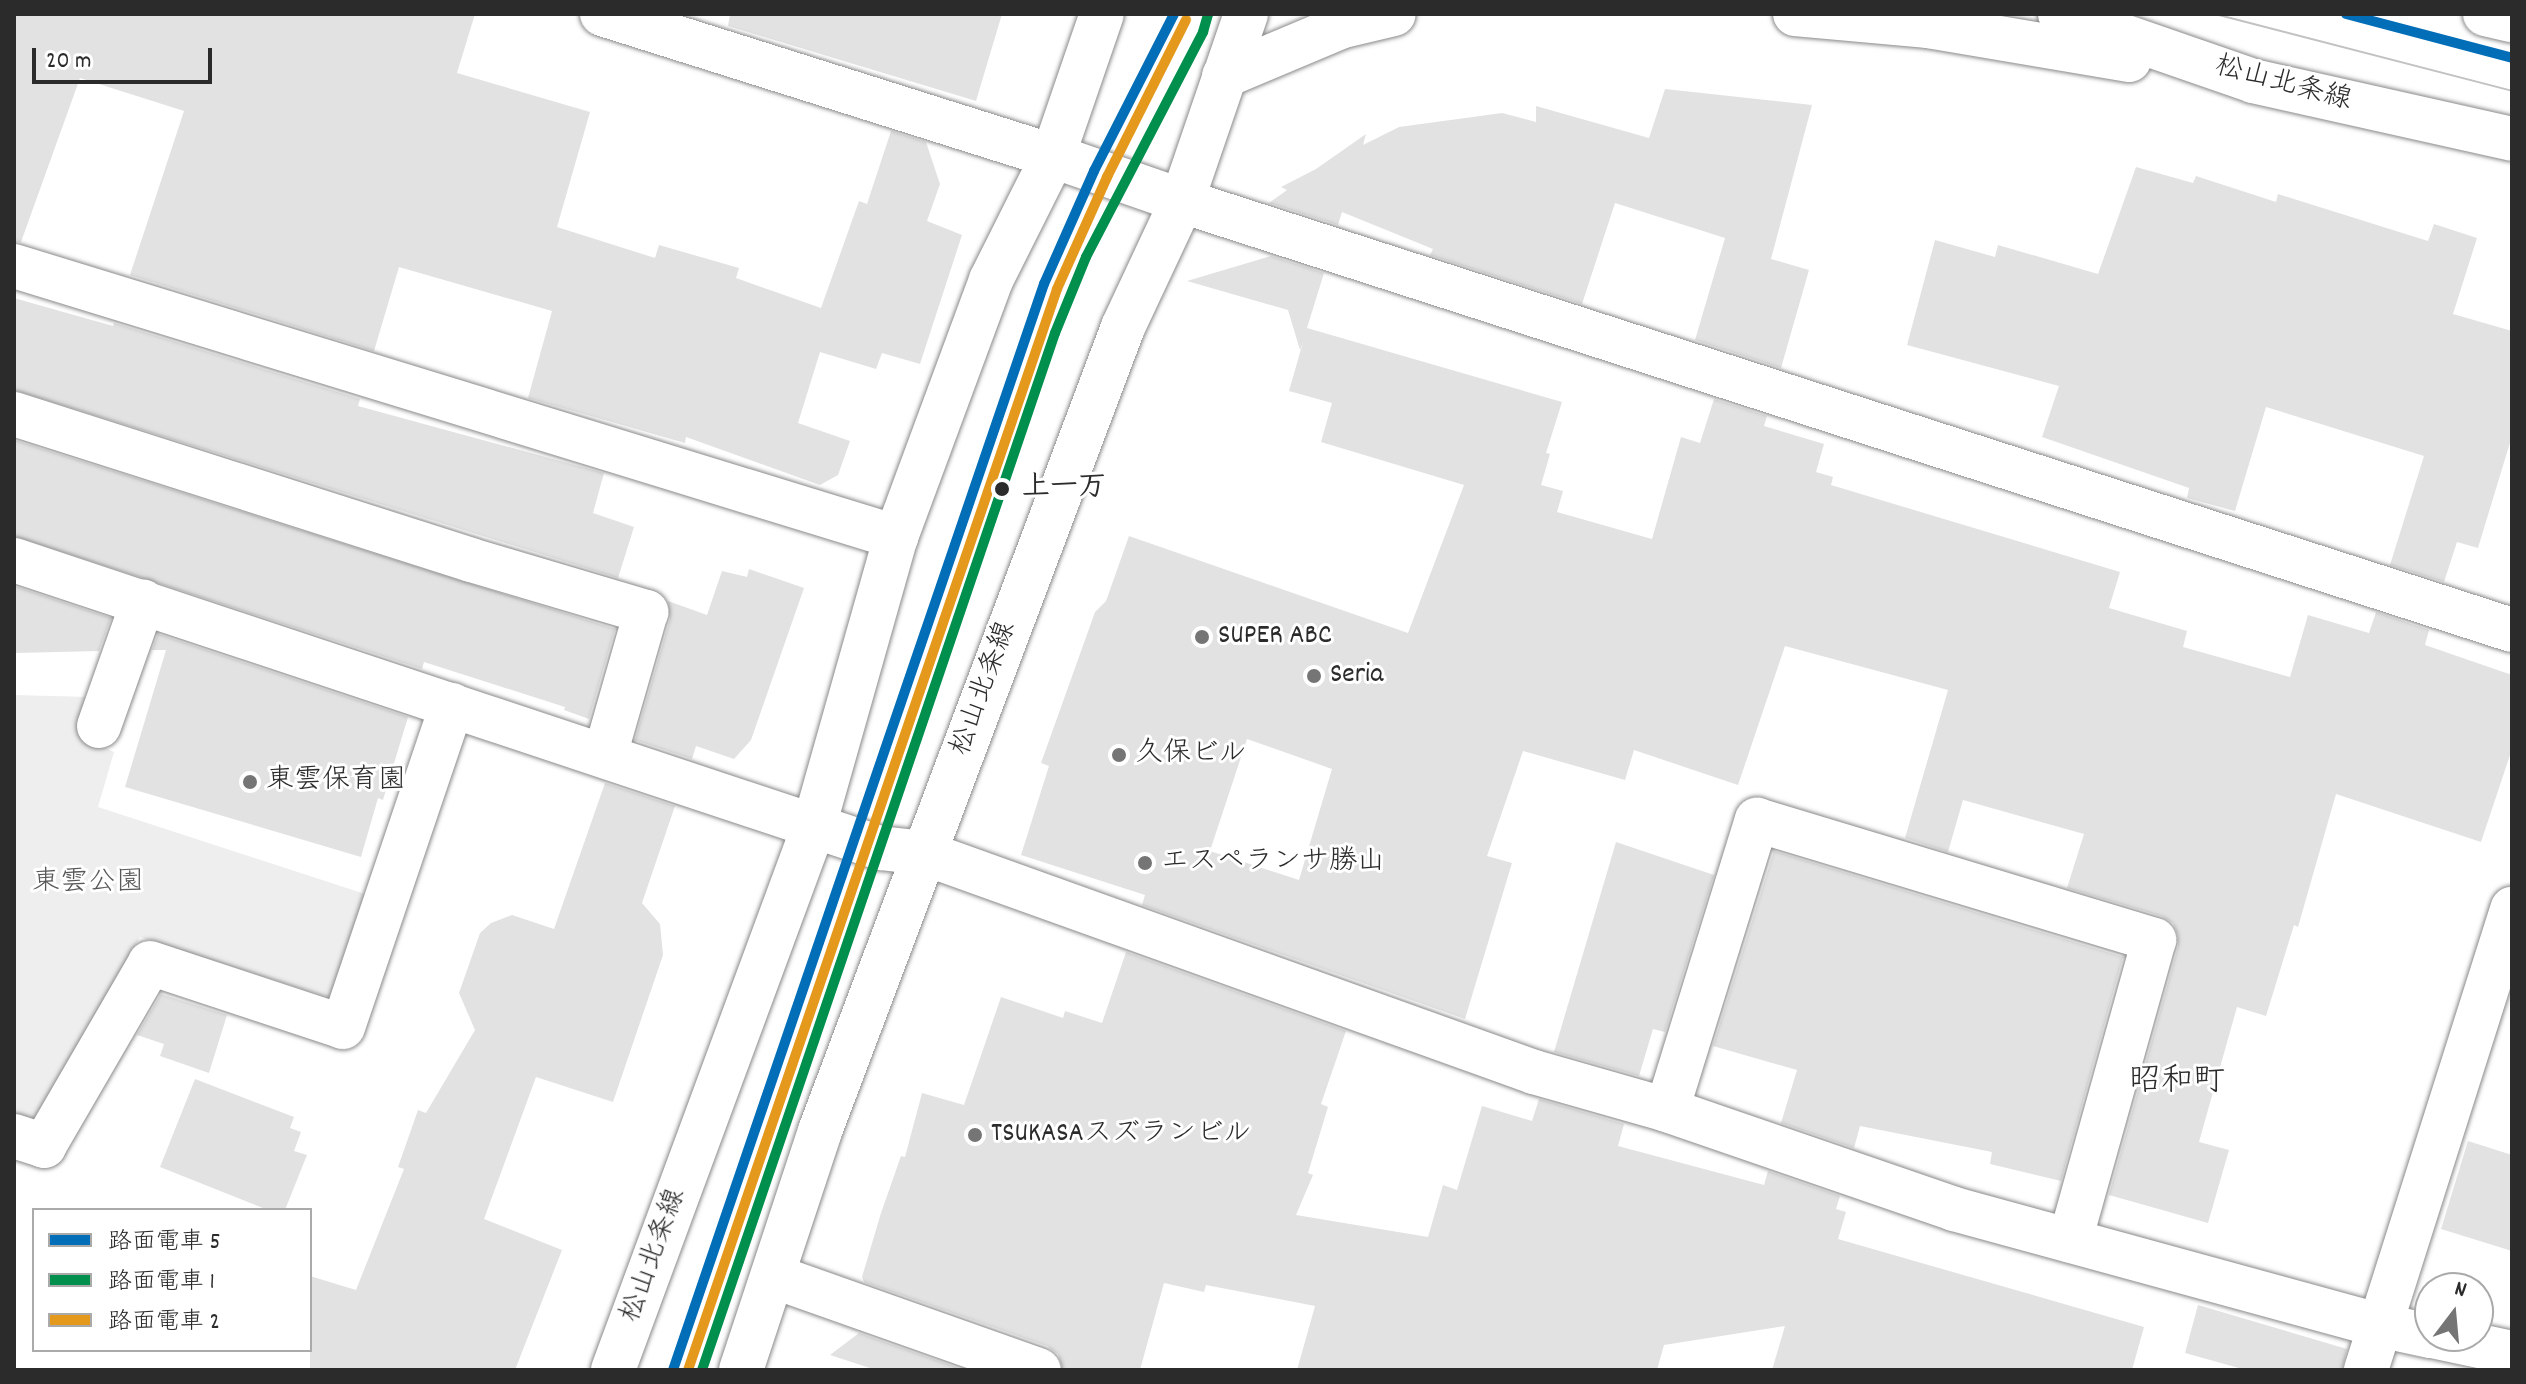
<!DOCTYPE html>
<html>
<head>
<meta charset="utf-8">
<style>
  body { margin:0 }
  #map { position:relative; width:2526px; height:1384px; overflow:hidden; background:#fff; font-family:Dekko,"Klee One",sans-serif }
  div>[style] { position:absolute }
  .green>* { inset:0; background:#eee }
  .building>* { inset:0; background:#e2e2e2 }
  .roads { filter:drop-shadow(0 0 2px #8a8a8a) drop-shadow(0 0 2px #8a8a8a) }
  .street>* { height:44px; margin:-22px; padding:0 22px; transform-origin:22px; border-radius:22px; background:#fff }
  .primary>* { height:44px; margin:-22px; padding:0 22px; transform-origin:22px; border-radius:22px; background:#fff }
  .tram>* { height:2px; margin:-1px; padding:0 1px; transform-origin:1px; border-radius:1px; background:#c2c2c2 }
  .tram-1>* { height:10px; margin:-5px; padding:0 5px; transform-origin:5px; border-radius:5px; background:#036eb8 }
  .tram-2>* { height:10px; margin:-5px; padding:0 5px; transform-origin:5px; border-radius:5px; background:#008f4d }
  .tram-3>* { height:10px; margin:-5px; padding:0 5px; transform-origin:5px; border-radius:5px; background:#e4991d }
  .dots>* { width:22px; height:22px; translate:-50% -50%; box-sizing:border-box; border:4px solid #fff; border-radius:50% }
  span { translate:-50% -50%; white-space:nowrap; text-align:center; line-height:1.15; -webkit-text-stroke:6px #fff; paint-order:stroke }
  .street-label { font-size:28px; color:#2b2b2b }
  .stop-label { font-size:28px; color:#2b2b2b; font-weight:700 }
  .left { translate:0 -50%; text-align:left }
  .poi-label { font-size:28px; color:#2b2b2b }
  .park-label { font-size:28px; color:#585858 }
  .quarter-label { font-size:32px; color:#2b2b2b }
  .frame { position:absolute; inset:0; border:16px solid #2b2b2b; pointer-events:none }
  .legend { position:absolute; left:32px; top:1208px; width:280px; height:144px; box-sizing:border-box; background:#fff; border:2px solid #aaa; margin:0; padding:10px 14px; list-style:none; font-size:24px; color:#2b2b2b }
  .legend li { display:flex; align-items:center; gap:16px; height:40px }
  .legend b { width:40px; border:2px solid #aaa }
  .north { position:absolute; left:2414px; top:1272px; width:80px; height:80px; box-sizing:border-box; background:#fff; border:2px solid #aaa; border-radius:50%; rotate:16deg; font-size:22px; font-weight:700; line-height:32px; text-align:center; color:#2b2b2b }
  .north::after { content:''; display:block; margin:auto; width:28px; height:36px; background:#757575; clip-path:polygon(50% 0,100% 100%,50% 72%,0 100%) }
  .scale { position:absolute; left:32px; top:48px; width:180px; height:36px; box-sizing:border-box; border:4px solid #2b2b2b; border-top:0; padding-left:10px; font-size:24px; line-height:28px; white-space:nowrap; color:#2b2b2b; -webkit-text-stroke:6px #fff; paint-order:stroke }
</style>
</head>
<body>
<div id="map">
  <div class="green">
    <div style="clip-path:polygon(14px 695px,90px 697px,78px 735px,114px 752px,98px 807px,365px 894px,331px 998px,140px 937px,32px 1124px,14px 1118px)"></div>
  </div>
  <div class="building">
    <div style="clip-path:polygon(14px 14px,475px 14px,457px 73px,590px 112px,557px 227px,655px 258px,659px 245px,739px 268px,736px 278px,821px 308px,859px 201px,867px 204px,891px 131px,926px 142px,940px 184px,927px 221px,962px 235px,920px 364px,882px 353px,876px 369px,820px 352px,798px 423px,850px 441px,838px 475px,820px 485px,686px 437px,685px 443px,528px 398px,552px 311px,399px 267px,374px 351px,130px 275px,184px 111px,80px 78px,21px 242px,14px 242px)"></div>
    <div style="clip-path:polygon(730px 14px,1002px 14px,976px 101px,728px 26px)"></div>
    <div style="clip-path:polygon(1665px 89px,1812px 105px,1771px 259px,1809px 270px,1781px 368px,1695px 340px,1725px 238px,1615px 203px,1582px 304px,1430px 255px,1433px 249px,1342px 212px,1338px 225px,1269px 203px,1287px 190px,1281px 187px,1316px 169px,1366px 134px,1363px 145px,1399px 127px,1502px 113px,1536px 122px,1536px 106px,1649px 138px)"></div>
    <div style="clip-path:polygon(2136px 167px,2193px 183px,2196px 176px,2276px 202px,2278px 194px,2428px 241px,2434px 224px,2477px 238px,2453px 314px,2512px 331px,2512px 436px,2478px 548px,2457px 542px,2444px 582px,2390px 565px,2424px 456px,2266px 407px,2235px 511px,2187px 498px,2189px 488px,2042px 437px,2059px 386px,1907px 345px,1935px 240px,1995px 257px,1998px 245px,2098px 274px)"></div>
    <div style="clip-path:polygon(evenodd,1271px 256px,1324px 273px,1307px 328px,1562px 402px,1546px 453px,1550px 454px,1541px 485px,1563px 491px,1557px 512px,1652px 539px,1681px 437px,1700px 443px,1714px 399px,1767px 416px,1764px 426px,1824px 444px,1816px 472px,1833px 477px,1831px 485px,2120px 572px,2109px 608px,2187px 631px,2183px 647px,2290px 677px,2308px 615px,2369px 633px,2376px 612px,2429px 630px,2425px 645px,2512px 675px,2512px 749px,2481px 842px,2336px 794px,2298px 927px,2294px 925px,2266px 1016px,2237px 1007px,2199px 1142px,2229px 1150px,2208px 1223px,2109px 1195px,2178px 947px,2178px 935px,2173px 923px,2161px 916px,2067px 888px,2084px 834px,1963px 800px,1948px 852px,1905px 838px,1948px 690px,1785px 646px,1738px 785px,1634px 750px,1625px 780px,1523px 751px,1487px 856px,1512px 863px,1465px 1019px,1142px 905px,1145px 895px,1021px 855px,1049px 766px,1041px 763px,1095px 612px,1106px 601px,1129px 536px,1408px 633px,1464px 485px,1321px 442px,1332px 403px,1289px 391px,1303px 342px,1300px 350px,1288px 310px,1187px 281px,1271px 256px,1247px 739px,1332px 769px,1299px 880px,1210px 851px,1247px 739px)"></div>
    <div style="clip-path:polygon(14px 298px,113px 326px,114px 323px,360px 399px,358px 406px,604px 473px,593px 513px,634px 527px,618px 578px,14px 390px)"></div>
    <div style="clip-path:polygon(14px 440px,615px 629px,589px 719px,564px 710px,565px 707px,424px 662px,422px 669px,14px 536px)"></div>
    <div style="clip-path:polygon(749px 569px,804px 588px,751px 740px,734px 759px,696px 746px,692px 759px,635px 740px,670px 619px,668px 601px,707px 615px,722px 571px,747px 577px)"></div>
    <div style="clip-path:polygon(14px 586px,111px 618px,99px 651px,14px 653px)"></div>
    <div style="clip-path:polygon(158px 634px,408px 717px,383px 800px,378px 798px,361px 857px,125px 787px,166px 650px,152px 650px)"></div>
    <div style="clip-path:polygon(605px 783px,675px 806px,642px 903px,660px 924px,663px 955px,613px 1102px,536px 1077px,484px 1219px,562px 1250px,515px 1370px,310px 1370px,310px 1276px,356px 1290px,404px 1169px,398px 1167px,418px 1110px,426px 1113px,475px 1030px,459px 993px,480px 933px,491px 923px,512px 915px,554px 929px)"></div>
    <div style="clip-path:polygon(1616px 842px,1714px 875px,1665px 1032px,1653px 1029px,1639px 1076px,1554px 1052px)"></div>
    <div style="clip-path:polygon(1774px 851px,2123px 957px,2061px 1181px,1990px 1164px,1992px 1152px,1860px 1126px,1854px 1148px,1781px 1123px,1797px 1070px,1713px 1046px)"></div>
    <div style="clip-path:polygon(1126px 952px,1346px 1031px,1321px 1104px,1328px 1107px,1308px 1173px,1313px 1175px,1296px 1215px,1428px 1237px,1443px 1185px,1457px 1190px,1482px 1106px,1532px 1121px,1539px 1099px,1624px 1124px,1618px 1146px,1764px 1185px,1768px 1171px,1840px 1196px,1836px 1209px,1846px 1212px,1838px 1239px,2144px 1327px,2132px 1370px,1772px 1370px,1785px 1326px,1664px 1345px,1657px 1370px,1297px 1370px,1315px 1306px,1206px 1285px,1204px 1292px,1164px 1283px,1140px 1370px,1063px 1370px,1058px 1354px,1047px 1346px,864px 1282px,862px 1277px,881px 1213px,901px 1156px,905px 1157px,922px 1093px,964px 1105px,1001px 997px,1063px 1018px,1065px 1011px,1102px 1023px)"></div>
    <div style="clip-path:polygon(161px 994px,227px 1015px,209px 1073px,160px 1056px,164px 1044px,137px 1035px)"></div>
    <div style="clip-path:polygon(195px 1079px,294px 1117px,290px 1128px,301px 1132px,294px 1151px,307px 1155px,285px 1210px,268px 1210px,160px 1167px)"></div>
    <div style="clip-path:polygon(2468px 1141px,2512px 1155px,2512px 1251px,2441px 1229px)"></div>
    <div style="clip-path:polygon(2198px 1305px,2347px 1349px,2342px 1370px,2246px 1370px,2185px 1353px)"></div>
    <div style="clip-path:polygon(859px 1333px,964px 1370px,876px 1370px,830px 1355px)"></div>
  </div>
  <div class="roads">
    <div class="street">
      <div style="left:602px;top:14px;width:473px;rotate:17.5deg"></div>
      <div style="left:1053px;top:156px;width:137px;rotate:19.2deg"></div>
      <div style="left:1182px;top:201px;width:1397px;rotate:17.88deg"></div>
      <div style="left:14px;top:266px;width:923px;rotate:17.08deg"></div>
      <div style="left:14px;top:414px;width:480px;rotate:17.7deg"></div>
      <div style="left:471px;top:560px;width:183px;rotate:16.5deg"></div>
      <div style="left:646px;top:612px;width:149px;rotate:106deg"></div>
      <div style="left:14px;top:560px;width:913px;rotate:18.4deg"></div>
      <div style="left:880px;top:848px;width:44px;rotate:6.5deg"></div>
      <div style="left:924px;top:853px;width:648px;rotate:19.75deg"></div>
      <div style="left:1534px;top:1072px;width:138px;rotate:15.9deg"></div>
      <div style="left:1667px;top:1110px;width:304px;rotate:19deg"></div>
      <div style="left:1954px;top:1209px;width:441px;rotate:15.3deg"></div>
      <div style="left:2379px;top:1325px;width:52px;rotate:12.2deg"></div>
      <div style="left:99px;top:726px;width:132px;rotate:-70.5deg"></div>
      <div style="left:1667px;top:1110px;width:304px;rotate:-72.8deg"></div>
      <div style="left:1757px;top:820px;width:415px;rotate:16.8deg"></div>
      <div style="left:2154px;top:940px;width:312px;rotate:105.6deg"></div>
      <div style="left:14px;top:1136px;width:32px;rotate:18deg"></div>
      <div style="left:44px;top:1146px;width:211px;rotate:-59.9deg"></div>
      <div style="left:150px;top:963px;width:203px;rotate:18.3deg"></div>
      <div style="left:343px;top:1027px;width:340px;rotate:-71.3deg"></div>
      <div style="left:773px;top:1276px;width:282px;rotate:19.5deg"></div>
      <div style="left:2432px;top:1336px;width:82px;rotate:12deg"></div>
      <div style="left:2366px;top:1370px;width:484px;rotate:-72.4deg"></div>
    </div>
    <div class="primary">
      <div style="left:1795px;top:14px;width:134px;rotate:5.2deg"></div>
      <div style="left:1928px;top:26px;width:204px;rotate:9.6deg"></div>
      <div style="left:2060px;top:14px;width:204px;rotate:19.1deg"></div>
      <div style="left:2253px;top:81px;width:265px;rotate:12.6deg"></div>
      <div style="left:2485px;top:14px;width:28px;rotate:13deg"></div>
      <div style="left:1224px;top:76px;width:129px;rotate:-22.8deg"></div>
      <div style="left:1343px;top:26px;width:52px;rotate:-13.2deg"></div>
      <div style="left:613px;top:1370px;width:580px;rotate:-69.72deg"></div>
      <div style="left:814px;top:826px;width:300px;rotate:-74.2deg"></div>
      <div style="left:896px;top:537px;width:274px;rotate:-69.7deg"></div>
      <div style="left:991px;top:280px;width:139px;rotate:-63.4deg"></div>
      <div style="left:1053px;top:156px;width:150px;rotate:-71deg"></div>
      <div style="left:741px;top:1370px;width:252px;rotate:-71.7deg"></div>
      <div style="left:820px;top:1131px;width:859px;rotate:-69.35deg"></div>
      <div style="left:1123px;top:327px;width:139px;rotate:-64.9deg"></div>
      <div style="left:1182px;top:201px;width:198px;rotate:-71.1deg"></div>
    </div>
  </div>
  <div class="tram">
    <div style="left:2215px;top:14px;width:307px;rotate:14.5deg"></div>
    <div style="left:1203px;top:32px;width:21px;rotate:-61deg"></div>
  </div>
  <div class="tram-1">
    <div style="left:2346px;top:14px;width:172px;rotate:14.8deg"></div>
    <div style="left:673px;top:1370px;width:1148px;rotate:-71.14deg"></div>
    <div style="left:1044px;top:284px;width:124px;rotate:-66.1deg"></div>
    <div style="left:1094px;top:171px;width:176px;rotate:-63deg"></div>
  </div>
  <div class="tram-2">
    <div style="left:702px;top:1370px;width:1095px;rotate:-71.2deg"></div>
    <div style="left:1055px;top:333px;width:82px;rotate:-67.8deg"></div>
    <div style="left:1086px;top:257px;width:254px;rotate:-62.5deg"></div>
    <div style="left:1203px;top:32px;width:19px;rotate:-74deg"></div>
  </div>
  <div class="tram-3">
    <div style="left:688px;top:1370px;width:1142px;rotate:-71.15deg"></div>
    <div style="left:1057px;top:289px;width:123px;rotate:-65.9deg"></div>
    <div style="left:1107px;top:177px;width:176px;rotate:-63.3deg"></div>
  </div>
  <div class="dots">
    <div style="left:1002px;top:489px;background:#2b2b2b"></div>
    <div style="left:1202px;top:637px;background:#757575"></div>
    <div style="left:1314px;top:676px;background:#757575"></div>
    <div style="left:1119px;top:755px;background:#757575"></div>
    <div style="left:250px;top:782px;background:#757575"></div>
    <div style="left:1145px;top:863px;background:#757575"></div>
    <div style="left:975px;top:1135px;background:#757575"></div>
  </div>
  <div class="street-label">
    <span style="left:2283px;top:85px;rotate:15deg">松山北条線</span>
    <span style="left:985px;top:689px;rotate:-70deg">松山北条線</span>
    <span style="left:655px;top:1256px;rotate:-70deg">松山北条線</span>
  </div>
  <div class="stop-label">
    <span class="left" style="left:1022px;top:489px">上一万</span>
  </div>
  <div class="poi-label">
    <span class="left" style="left:1218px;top:637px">SUPER ABC</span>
    <span class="left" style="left:1330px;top:676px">Seria</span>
    <span class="left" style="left:1135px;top:755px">久保ビル</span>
    <span class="left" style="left:266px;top:782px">東雲保育園</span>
    <span class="left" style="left:1161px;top:863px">エスペランサ勝山</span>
    <span class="left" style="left:991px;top:1135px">TSUKASAスズランビル</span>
  </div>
  <div class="park-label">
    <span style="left:88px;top:884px">東雲公園</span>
  </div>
  <div class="quarter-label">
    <span style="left:2177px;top:1083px">昭和町</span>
  </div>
  <div class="frame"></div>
  <ul class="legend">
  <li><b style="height:10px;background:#036eb8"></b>路面電車 5</li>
  <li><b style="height:10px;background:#008f4d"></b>路面電車 1</li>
  <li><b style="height:10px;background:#e4991d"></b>路面電車 2</li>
  </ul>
  <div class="north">N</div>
  <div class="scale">20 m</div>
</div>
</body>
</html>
